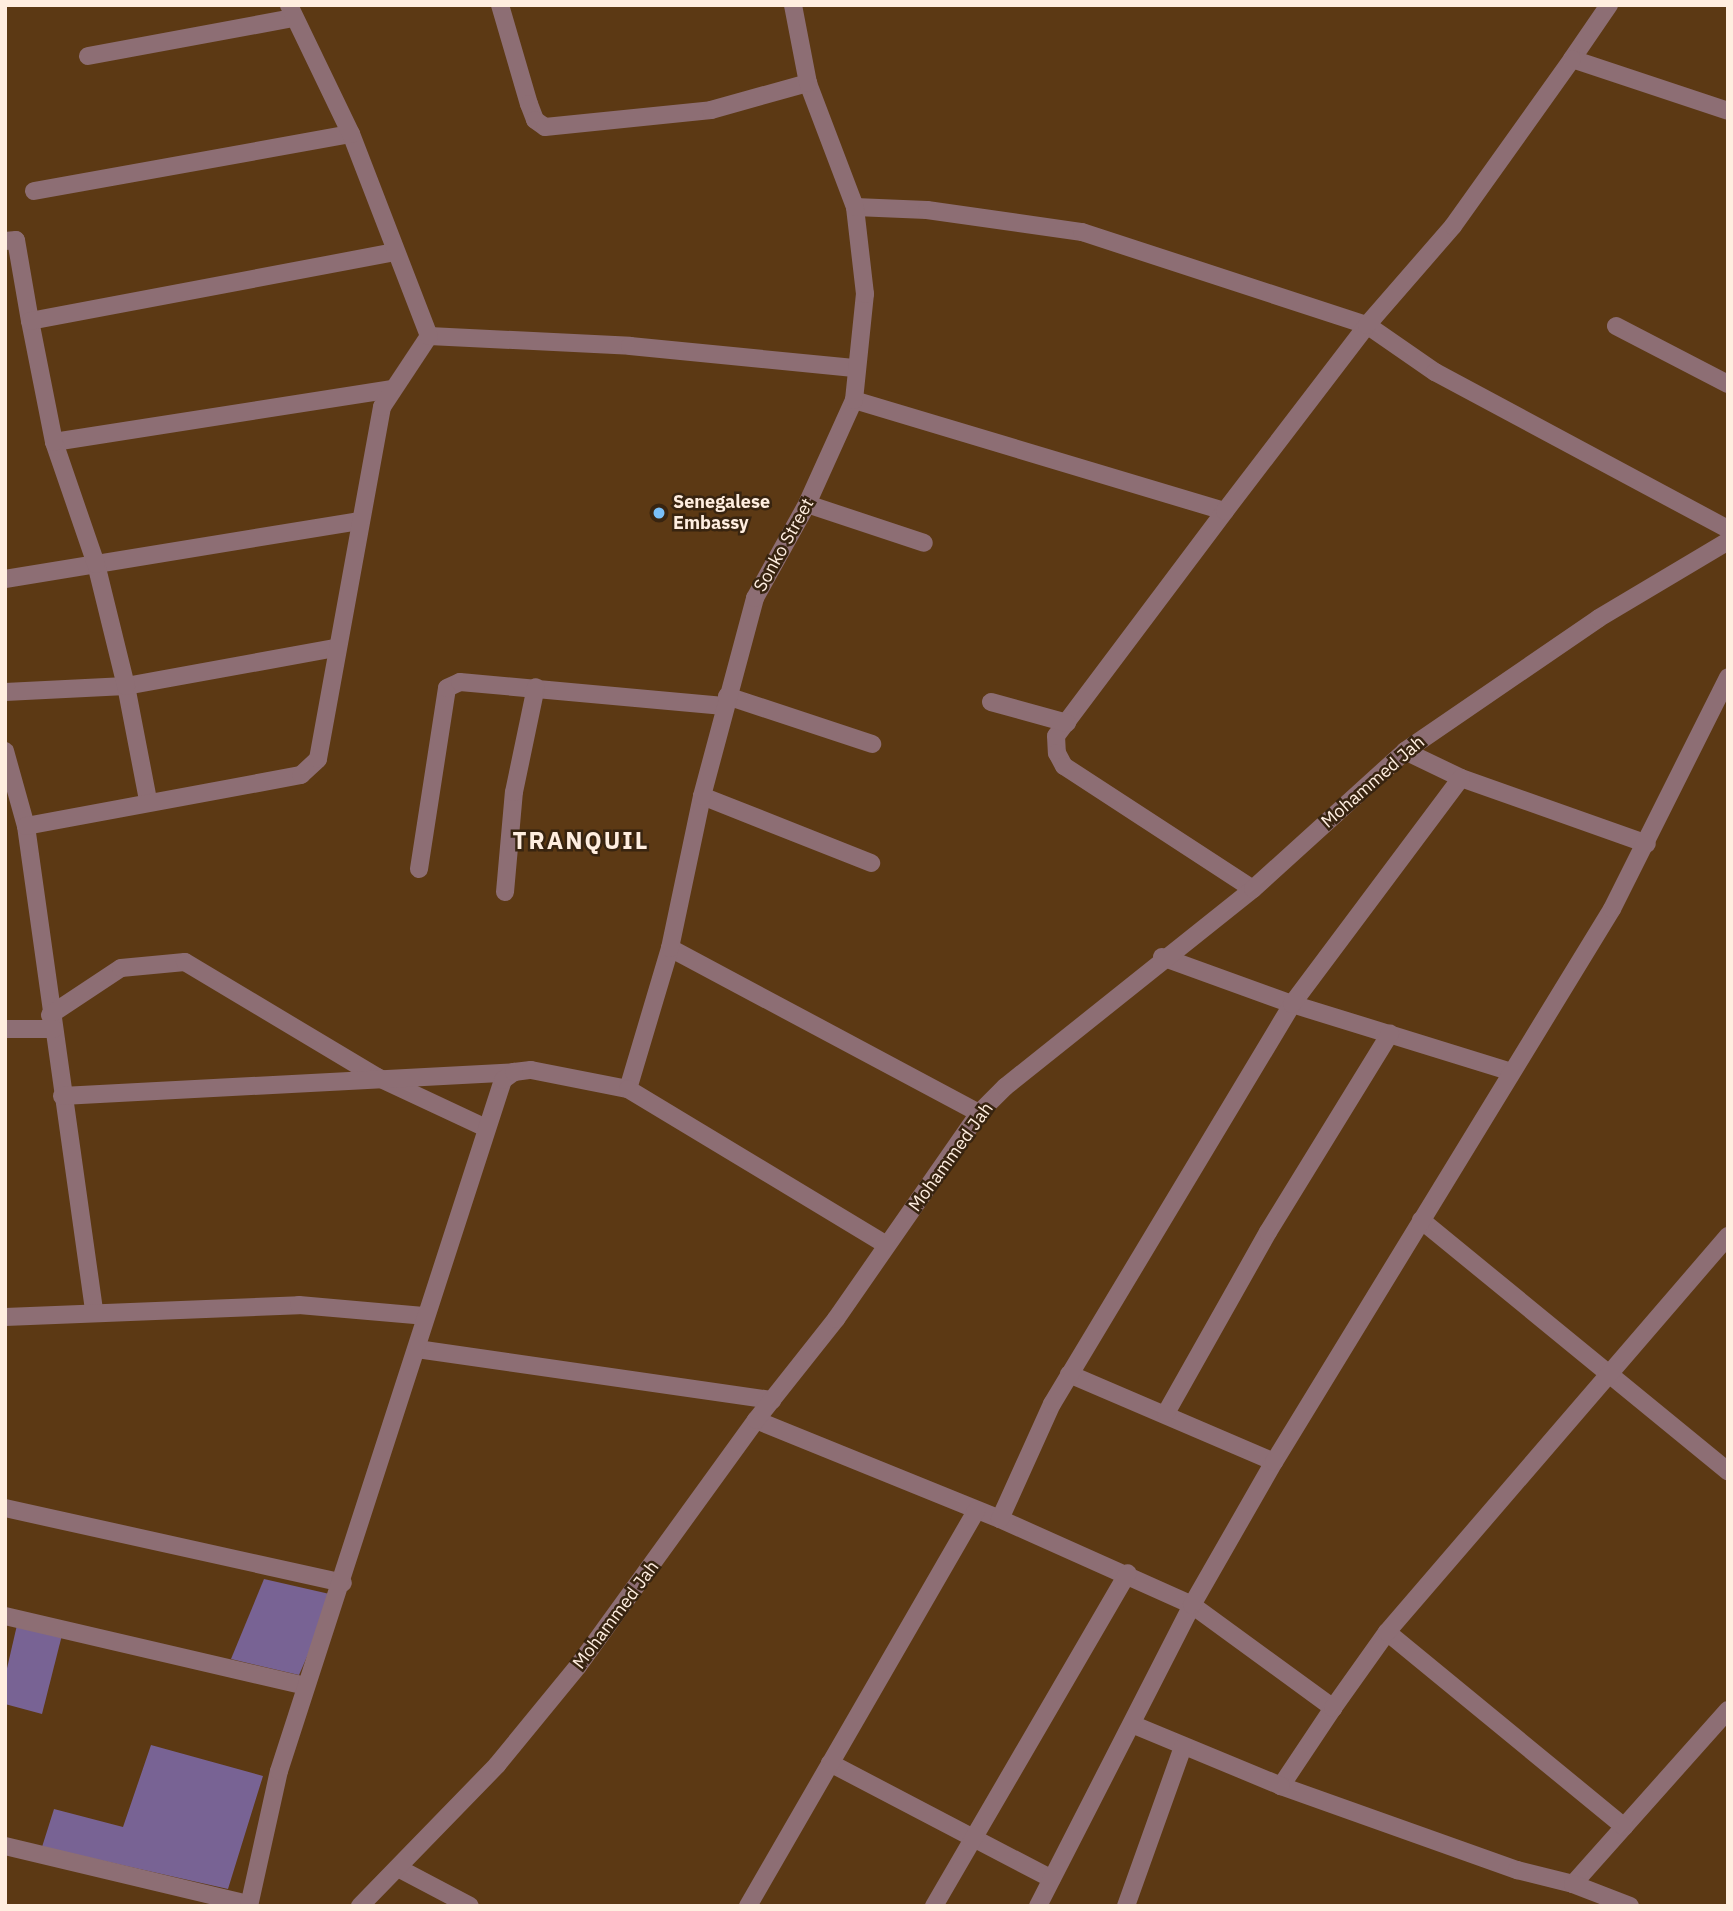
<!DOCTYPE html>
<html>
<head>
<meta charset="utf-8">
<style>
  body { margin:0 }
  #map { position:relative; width:1733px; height:1911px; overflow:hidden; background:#5c3914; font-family:"IBM Plex Sans",sans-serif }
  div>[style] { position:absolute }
  .green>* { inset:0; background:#786394 }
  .minor>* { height:18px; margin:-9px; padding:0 9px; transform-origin:9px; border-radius:9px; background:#8d6e74 }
  .dots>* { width:19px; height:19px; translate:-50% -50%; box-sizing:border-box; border:4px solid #382410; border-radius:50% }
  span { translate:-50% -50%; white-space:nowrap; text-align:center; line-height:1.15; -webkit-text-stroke:5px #382410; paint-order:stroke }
  .poi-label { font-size:18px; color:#ffeee0; font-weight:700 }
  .left { translate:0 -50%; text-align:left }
  .street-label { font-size:18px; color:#ffeee0 }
  .district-label { font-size:24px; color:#ffeee0; font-weight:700; letter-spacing:2px }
  .frame { position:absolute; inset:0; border:7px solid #ffeee0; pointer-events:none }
</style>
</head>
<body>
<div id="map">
  <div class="green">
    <div style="clip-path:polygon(264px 1579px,334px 1595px,299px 1675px,231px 1659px)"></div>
    <div style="clip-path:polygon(17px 1625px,62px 1635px,42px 1714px,5px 1704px,5px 1677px)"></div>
    <div style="clip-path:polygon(151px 1745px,263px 1776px,228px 1889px,42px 1847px,54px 1809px,123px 1827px)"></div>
  </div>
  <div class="minor">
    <div style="left:500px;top:5px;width:103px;rotate:73.7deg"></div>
    <div style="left:529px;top:104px;width:17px;rotate:69deg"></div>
    <div style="left:535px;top:120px;width:12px;rotate:35deg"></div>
    <div style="left:545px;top:127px;width:167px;rotate:-5.8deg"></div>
    <div style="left:711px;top:110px;width:101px;rotate:-15.6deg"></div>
    <div style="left:1609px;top:5px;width:65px;rotate:124.4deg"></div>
    <div style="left:1572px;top:59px;width:164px;rotate:18.4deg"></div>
    <div style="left:88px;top:56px;width:209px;rotate:-10.5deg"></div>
    <div style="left:34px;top:191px;width:322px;rotate:-10.2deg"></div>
    <div style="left:855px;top:207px;width:72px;rotate:2.4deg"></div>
    <div style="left:927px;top:210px;width:157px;rotate:8.1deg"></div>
    <div style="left:1082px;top:232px;width:300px;rotate:18.1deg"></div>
    <div style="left:1367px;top:325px;width:83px;rotate:34.7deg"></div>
    <div style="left:1435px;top:372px;width:332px;rotate:28.2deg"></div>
    <div style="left:5px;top:241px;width:11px;rotate:-5deg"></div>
    <div style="left:16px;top:240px;width:82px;rotate:80.2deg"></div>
    <div style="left:1616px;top:326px;width:126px;rotate:27.4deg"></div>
    <div style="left:429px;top:336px;width:201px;rotate:2.8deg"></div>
    <div style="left:630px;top:346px;width:225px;rotate:5.6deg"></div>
    <div style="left:854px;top:400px;width:387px;rotate:16.7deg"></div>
    <div style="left:1225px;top:511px;width:281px;rotate:126.9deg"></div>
    <div style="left:1056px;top:736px;width:17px;rotate:87deg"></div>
    <div style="left:1057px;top:753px;width:15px;rotate:62deg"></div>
    <div style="left:1064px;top:766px;width:225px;rotate:33.1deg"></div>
    <div style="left:54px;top:442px;width:341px;rotate:-8.9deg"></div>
    <div style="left:807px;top:504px;width:123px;rotate:18.4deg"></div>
    <div style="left:1225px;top:511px;width:234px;rotate:-52.6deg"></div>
    <div style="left:1367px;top:325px;width:131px;rotate:-49deg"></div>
    <div style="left:1453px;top:226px;width:205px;rotate:-54.5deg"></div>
    <div style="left:5px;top:579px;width:360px;rotate:-9.3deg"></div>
    <div style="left:5px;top:692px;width:121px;rotate:-2.8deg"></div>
    <div style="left:126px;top:686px;width:213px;rotate:-10.3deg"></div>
    <div style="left:727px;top:696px;width:153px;rotate:18.3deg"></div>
    <div style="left:991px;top:702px;width:79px;rotate:15.4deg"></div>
    <div style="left:5px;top:751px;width:78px;rotate:74.4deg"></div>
    <div style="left:26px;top:826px;width:491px;rotate:82deg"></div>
    <div style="left:1405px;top:751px;width:62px;rotate:25.7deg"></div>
    <div style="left:1461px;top:778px;width:197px;rotate:19.5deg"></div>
    <div style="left:702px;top:796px;width:182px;rotate:21.6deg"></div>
    <div style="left:148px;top:800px;width:116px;rotate:-100.9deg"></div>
    <div style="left:126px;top:686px;width:126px;rotate:-103.8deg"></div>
    <div style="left:96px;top:564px;width:129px;rotate:-109deg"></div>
    <div style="left:54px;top:442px;width:123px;rotate:-101.2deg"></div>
    <div style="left:30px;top:321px;width:372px;rotate:-10.7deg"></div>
    <div style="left:26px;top:826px;width:280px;rotate:-10.5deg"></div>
    <div style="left:301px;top:775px;width:23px;rotate:-43deg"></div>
    <div style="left:318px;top:759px;width:358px;rotate:-79.7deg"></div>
    <div style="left:382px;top:407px;width:85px;rotate:-56.5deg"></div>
    <div style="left:429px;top:336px;width:217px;rotate:-111.1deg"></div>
    <div style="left:351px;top:134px;width:143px;rotate:-115.7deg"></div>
    <div style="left:419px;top:869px;width:183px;rotate:-81.2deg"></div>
    <div style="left:447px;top:688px;width:14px;rotate:-25deg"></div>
    <div style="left:460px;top:682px;width:265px;rotate:5.2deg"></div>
    <div style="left:505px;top:892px;width:100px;rotate:-84.9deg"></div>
    <div style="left:514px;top:792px;width:107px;rotate:-78.2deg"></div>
    <div style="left:670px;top:948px;width:350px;rotate:28.1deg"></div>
    <div style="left:1162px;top:957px;width:138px;rotate:19.9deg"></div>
    <div style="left:1292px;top:1004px;width:230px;rotate:17.2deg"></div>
    <div style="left:50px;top:1015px;width:85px;rotate:-33.5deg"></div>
    <div style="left:121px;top:968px;width:64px;rotate:-5.4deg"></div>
    <div style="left:185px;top:962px;width:224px;rotate:30.9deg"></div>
    <div style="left:377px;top:1077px;width:120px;rotate:25.1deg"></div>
    <div style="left:5px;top:1029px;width:49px"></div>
    <div style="left:628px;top:1089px;width:147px;rotate:-73.4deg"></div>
    <div style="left:670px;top:948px;width:155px;rotate:-78.1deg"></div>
    <div style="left:702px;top:796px;width:205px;rotate:-75deg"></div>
    <div style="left:755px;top:598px;width:107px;rotate:-61deg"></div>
    <div style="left:807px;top:504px;width:114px;rotate:-65.7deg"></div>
    <div style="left:854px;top:400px;width:107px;rotate:-84.1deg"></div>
    <div style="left:865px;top:294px;width:88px;rotate:-96.6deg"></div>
    <div style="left:855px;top:207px;width:133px;rotate:-110.8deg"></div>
    <div style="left:808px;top:83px;width:79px;rotate:-100.9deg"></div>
    <div style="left:62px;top:1096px;width:453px;rotate:-3deg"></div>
    <div style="left:1421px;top:1220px;width:397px;rotate:39.3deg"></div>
    <div style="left:5px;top:1317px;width:294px;rotate:-2.3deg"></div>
    <div style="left:299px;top:1305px;width:125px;rotate:5deg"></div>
    <div style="left:417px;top:1349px;width:359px;rotate:8.2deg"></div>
    <div style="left:1069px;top:1374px;width:223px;rotate:23.2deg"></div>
    <div style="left:1166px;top:1413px;width:208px;rotate:-60.6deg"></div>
    <div style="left:1268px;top:1232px;width:233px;rotate:-58.4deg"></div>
    <div style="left:756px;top:1420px;width:263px;rotate:22.1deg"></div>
    <div style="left:1000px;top:1519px;width:210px;rotate:24.1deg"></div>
    <div style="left:1192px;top:1605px;width:175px;rotate:36.1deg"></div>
    <div style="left:1333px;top:1708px;width:94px;rotate:123.7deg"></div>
    <div style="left:1281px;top:1786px;width:251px;rotate:19.6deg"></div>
    <div style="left:1517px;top:1870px;width:58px;rotate:14deg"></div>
    <div style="left:1573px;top:1884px;width:233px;rotate:-48.3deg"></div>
    <div style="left:5px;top:1508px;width:346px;rotate:12.5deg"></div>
    <div style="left:1000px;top:1519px;width:126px;rotate:-65.7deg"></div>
    <div style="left:1052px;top:1404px;width:466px;rotate:-59deg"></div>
    <div style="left:1292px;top:1004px;width:282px;rotate:-53.2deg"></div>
    <div style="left:5px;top:1616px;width:309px;rotate:13.1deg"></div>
    <div style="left:1387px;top:1632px;width:307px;rotate:39.4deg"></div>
    <div style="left:1333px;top:1708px;width:93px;rotate:-54.6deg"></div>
    <div style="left:1387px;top:1632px;width:523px;rotate:-49.27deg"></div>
    <div style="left:1134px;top:1725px;width:159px;rotate:22.5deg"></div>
    <div style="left:830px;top:1763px;width:250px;rotate:27.6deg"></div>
    <div style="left:5px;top:1846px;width:251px;rotate:13.4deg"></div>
    <div style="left:398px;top:1868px;width:81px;rotate:27.8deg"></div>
    <div style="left:1573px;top:1884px;width:61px;rotate:21.1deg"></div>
    <div style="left:249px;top:1906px;width:138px;rotate:-77.5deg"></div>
    <div style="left:279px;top:1771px;width:726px;rotate:-72.04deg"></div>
    <div style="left:503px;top:1080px;width:14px;rotate:-36deg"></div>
    <div style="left:514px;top:1072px;width:17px;rotate:-7deg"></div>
    <div style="left:531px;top:1070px;width:99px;rotate:11.1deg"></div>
    <div style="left:628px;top:1089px;width:302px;rotate:31.1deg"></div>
    <div style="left:360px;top:1906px;width:197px;rotate:-45.8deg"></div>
    <div style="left:497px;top:1765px;width:128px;rotate:-50.7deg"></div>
    <div style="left:578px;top:1666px;width:304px;rotate:-54.1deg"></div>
    <div style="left:756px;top:1420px;width:129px;rotate:-51.6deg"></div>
    <div style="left:836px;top:1319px;width:251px;rotate:-55.2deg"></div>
    <div style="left:979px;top:1113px;width:37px;rotate:-45deg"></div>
    <div style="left:1005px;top:1087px;width:317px;rotate:-38.6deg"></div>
    <div style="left:1253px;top:889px;width:205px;rotate:-42.2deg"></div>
    <div style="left:1405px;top:751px;width:235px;rotate:-34.4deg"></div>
    <div style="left:1599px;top:618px;width:150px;rotate:-30.8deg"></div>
    <div style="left:748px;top:1906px;width:457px;rotate:-60deg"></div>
    <div style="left:934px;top:1906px;width:385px;rotate:-59.8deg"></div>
    <div style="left:1038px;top:1906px;width:338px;rotate:-62.9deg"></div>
    <div style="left:1192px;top:1605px;width:165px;rotate:-60.2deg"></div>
    <div style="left:1274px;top:1462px;width:648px;rotate:-58.57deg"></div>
    <div style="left:1612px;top:909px;width:259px;rotate:-63.4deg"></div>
    <div style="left:1126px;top:1906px;width:169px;rotate:-70.3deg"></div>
  </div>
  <div class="dots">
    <div style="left:659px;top:513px;background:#79bff8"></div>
  </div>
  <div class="poi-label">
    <span class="left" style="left:673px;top:513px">Senegalese<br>Embassy</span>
  </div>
  <div class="street-label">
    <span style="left:784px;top:545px;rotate:-61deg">Sonko Street</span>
    <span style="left:1373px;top:782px;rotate:-41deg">Mohammed Jah</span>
    <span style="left:951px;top:1157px;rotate:-54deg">Mohammed Jah</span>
    <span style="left:616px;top:1615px;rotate:-53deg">Mohammed Jah</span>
  </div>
  <div class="district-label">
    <span style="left:581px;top:841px">TRANQUIL</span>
  </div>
  <div class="frame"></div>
</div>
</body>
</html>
